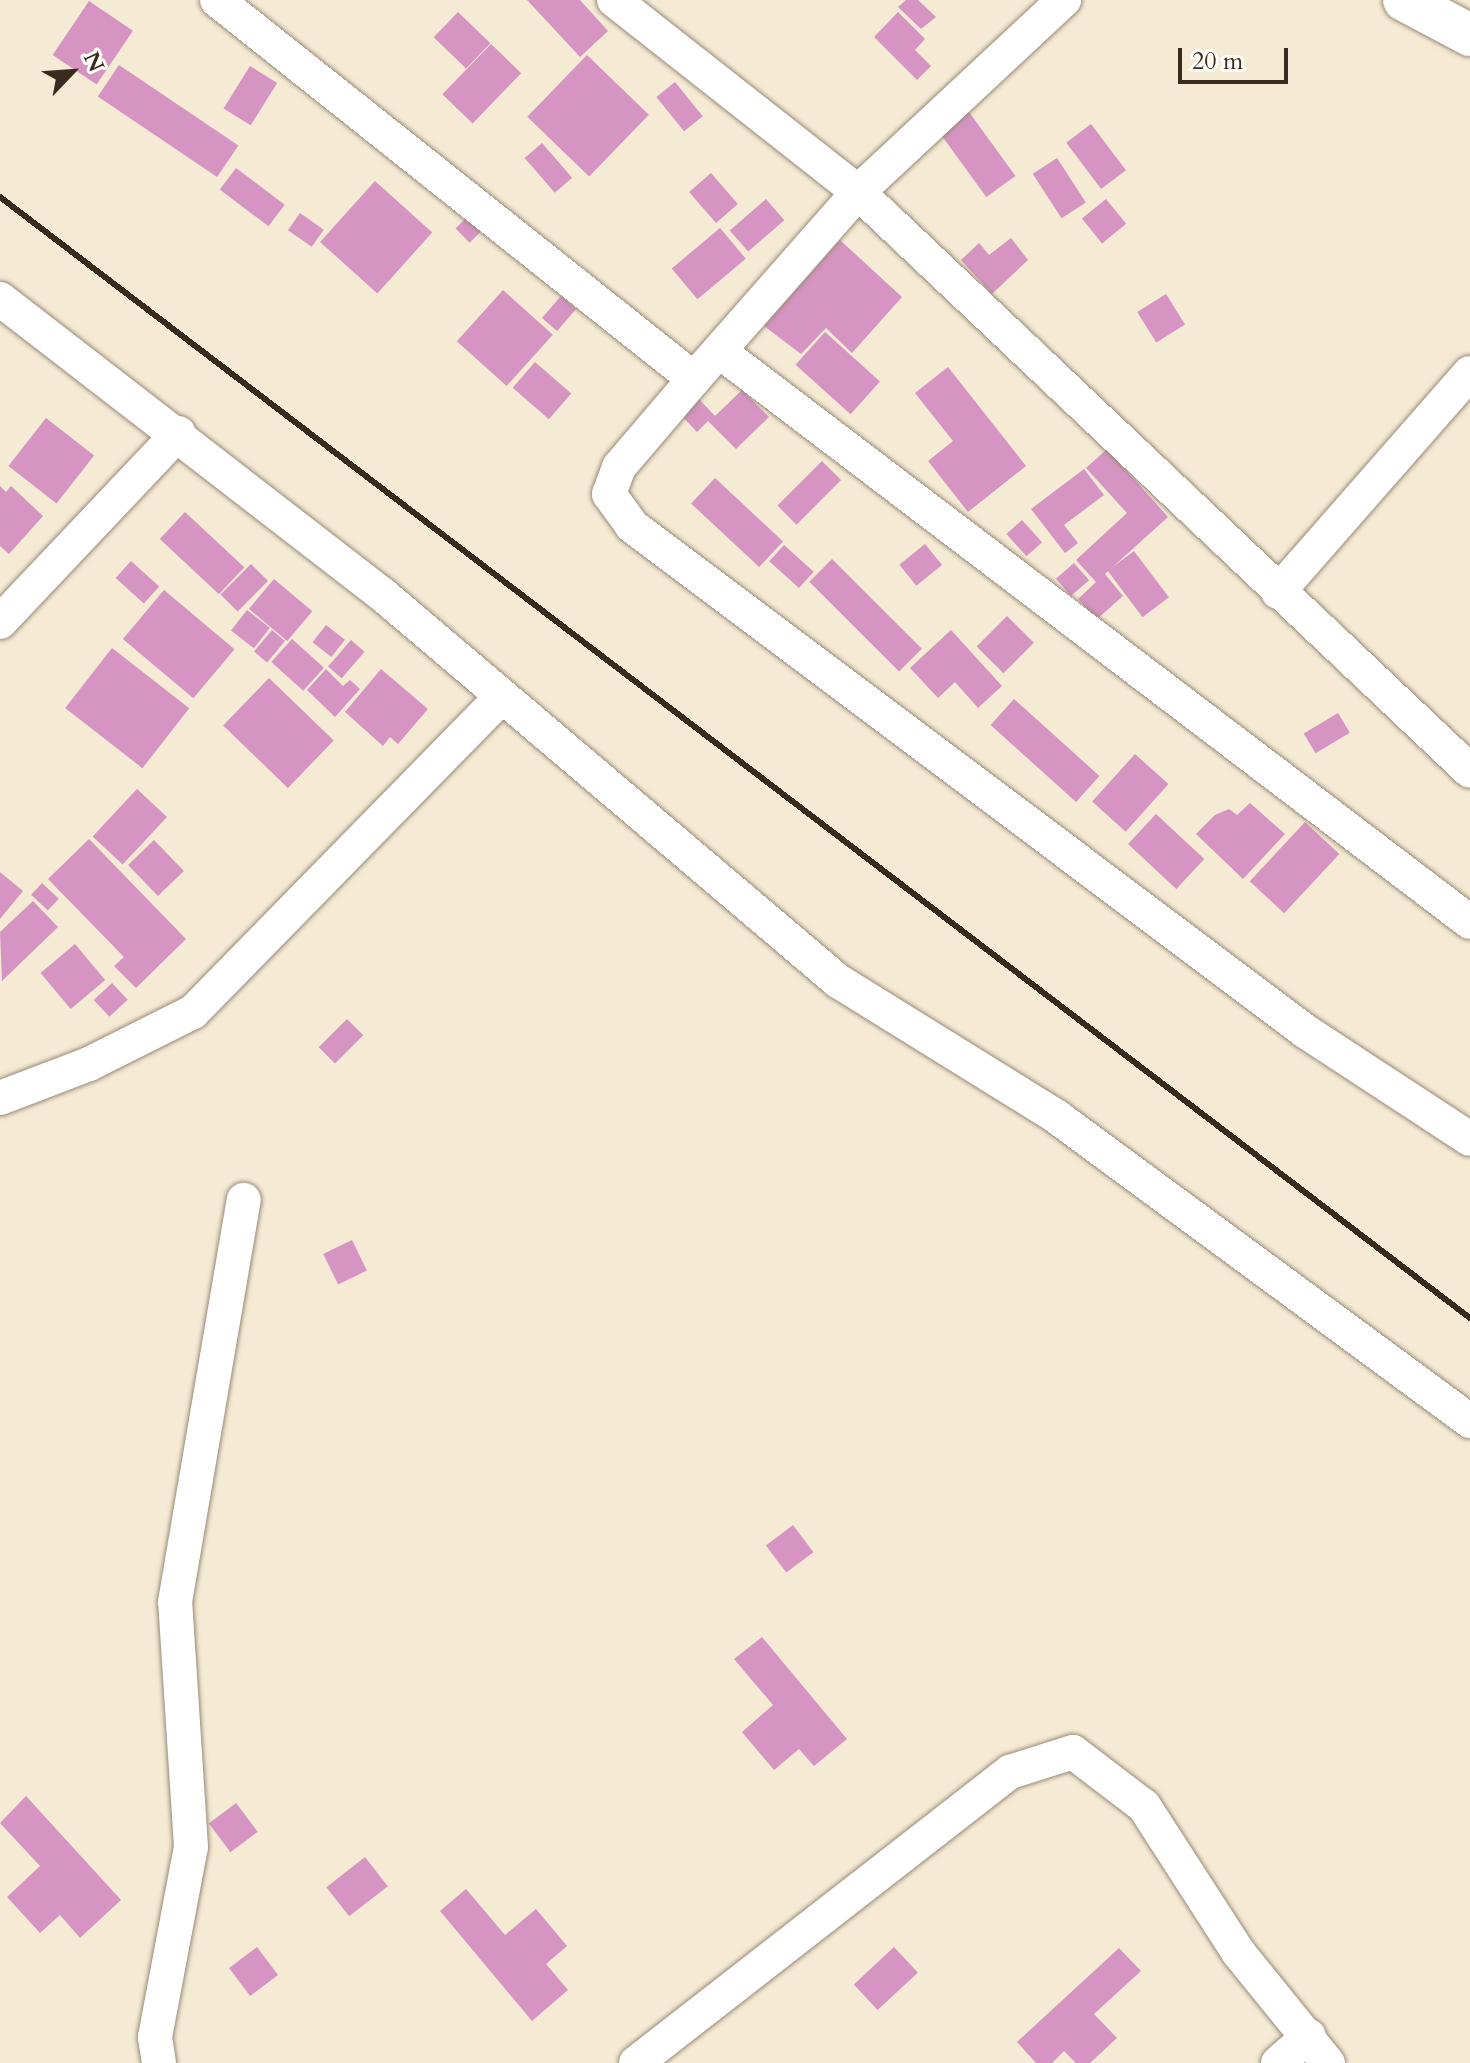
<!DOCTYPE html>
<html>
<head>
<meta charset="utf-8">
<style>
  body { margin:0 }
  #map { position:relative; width:1470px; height:2063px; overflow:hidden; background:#f5ead4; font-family:Cardo,serif }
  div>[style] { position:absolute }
  .building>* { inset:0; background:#d694c2; transform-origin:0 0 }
  .roads { filter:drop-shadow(0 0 2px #988a79) drop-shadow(0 0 2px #988a79) }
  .minor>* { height:34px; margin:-17px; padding:0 17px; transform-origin:17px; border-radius:17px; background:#fff }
  .tertiary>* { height:42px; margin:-21px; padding:0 21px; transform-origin:21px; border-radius:21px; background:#fff }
  .rail>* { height:6px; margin:-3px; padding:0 3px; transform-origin:3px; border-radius:3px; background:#3b2a1e }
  span { translate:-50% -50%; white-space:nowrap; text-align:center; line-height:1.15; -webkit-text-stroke:7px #fdfcf7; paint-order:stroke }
  .north { position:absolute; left:32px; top:32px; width:80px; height:80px; -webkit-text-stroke:6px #fdfcf7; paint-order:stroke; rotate:65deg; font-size:22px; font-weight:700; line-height:32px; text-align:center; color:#3b2a1e }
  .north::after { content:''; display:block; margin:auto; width:28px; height:36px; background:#3b2a1e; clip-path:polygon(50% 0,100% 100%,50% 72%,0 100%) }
  .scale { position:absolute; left:1178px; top:48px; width:110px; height:36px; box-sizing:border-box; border:4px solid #3b2a1e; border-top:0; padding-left:10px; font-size:24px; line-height:28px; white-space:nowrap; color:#3b2a1e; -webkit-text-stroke:6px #fdfcf7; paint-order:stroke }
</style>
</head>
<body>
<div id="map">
  <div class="building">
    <div style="clip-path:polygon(527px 0,580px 0,608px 31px,580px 57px)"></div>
    <div style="clip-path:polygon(906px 0,918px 0,936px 17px,921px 29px,898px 7px)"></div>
    <div style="left:89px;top:1px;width:53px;height:65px;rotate:34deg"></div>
    <div style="left:458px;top:12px;width:45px;height:35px;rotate:44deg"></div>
    <div style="clip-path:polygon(898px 12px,925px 39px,915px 50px,931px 66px,917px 80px,874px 37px)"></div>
    <div style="left:491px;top:44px;width:42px;height:70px;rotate:44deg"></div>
    <div style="left:587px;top:55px;width:86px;height:86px;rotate:44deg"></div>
    <div style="left:119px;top:65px;width:144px;height:38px;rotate:34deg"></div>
    <div style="left:250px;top:66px;width:32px;height:50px;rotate:32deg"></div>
    <div style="left:675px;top:82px;width:44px;height:24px;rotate:51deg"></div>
    <div style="left:969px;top:112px;width:79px;height:36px;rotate:54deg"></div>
    <div style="left:1091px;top:124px;width:58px;height:31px;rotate:53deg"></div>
    <div style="left:542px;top:143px;width:46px;height:23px;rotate:49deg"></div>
    <div style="left:1057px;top:158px;width:53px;height:29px;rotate:57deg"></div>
    <div style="left:236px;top:168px;width:61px;height:27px;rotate:37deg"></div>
    <div style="left:711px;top:173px;width:41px;height:29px;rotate:49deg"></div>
    <div style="left:375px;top:181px;width:77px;height:82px;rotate:42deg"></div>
    <div style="left:766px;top:199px;width:28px;height:48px;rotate:49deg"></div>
    <div style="left:1106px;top:199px;width:32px;height:31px;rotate:51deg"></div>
    <div style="left:476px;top:208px;width:20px;height:29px;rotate:45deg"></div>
    <div style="left:300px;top:213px;width:29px;height:21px;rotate:35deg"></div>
    <div style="left:720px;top:228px;width:40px;height:63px;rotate:50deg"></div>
    <div style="clip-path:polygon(1011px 238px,1028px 260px,992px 294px,961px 260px,979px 243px,989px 255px)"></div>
    <div style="clip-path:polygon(840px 240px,902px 297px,852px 353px,826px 328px,801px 354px,764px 326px)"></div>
    <div style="left:503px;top:290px;width:67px;height:69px;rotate:42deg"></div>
    <div style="left:1166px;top:294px;width:36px;height:34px;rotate:58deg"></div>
    <div style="left:561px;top:296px;width:20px;height:29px;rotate:41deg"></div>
    <div style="left:825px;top:332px;width:74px;height:44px;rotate:42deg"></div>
    <div style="left:535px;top:362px;width:48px;height:34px;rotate:41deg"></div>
    <div style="clip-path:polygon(948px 367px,1026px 466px,968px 512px,928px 461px,953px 441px,915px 393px)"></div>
    <div style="clip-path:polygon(742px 390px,769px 417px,736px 449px,708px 421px,697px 432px,679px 413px,696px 396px,715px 416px)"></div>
    <div style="left:46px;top:418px;width:61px;height:61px;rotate:38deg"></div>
    <div style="clip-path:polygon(1107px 449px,1168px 517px,1105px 574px,1123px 596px,1097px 619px,1078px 599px,1096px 582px,1076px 560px,1127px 513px,1086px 468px)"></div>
    <div style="left:822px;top:461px;width:27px;height:63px;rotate:45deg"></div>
    <div style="clip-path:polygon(1084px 469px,1104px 495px,1064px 525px,1078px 543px,1065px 553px,1031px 509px)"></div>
    <div style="left:715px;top:478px;width:93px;height:35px;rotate:43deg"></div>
    <div style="clip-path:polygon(0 486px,6px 492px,11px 486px,43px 516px,9px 554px,0 546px)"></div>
    <div style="left:185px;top:512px;width:81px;height:37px;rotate:43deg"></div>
    <div style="left:1022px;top:520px;width:30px;height:21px;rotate:48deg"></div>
    <div style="left:925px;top:544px;width:27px;height:33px;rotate:51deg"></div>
    <div style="left:784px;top:545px;width:40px;height:22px;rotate:42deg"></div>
    <div style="left:1134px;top:551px;width:58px;height:33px;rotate:53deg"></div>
    <div style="left:832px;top:559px;width:127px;height:32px;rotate:45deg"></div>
    <div style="left:131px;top:561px;width:38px;height:23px;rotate:42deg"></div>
    <div style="left:1074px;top:563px;width:23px;height:24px;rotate:49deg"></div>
    <div style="left:251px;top:564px;width:24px;height:43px;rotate:45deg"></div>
    <div style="left:274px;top:579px;width:50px;height:39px;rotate:40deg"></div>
    <div style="left:164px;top:590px;width:92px;height:64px;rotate:40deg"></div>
    <div style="left:247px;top:610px;width:29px;height:26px;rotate:38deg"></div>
    <div style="left:1007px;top:616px;width:38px;height:43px;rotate:45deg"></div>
    <div style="left:326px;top:625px;width:24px;height:22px;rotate:38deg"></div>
    <div style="left:272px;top:630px;width:17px;height:28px;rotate:40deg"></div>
    <div style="clip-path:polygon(951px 630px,1002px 686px,978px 708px,955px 682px,938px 698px,910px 668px)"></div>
    <div style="left:292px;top:639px;width:43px;height:31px;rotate:42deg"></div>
    <div style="left:351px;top:640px;width:18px;height:35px;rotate:41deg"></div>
    <div style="left:112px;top:648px;width:98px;height:76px;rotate:38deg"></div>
    <div style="clip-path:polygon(326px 669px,343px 686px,350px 680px,360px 689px,335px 717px,307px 690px)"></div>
    <div style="clip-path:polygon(381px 669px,428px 709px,398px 744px,390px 737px,383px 746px,345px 712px)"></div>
    <div style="left:269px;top:678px;width:90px;height:66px;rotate:44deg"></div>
    <div style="left:1014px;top:699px;width:115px;height:35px;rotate:42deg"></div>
    <div style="left:1338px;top:713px;width:23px;height:40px;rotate:59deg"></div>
    <div style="left:1135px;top:754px;width:45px;height:64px;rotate:42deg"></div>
    <div style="left:137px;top:789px;width:41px;height:65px;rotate:43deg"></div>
    <div style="clip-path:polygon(1250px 803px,1285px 834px,1243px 879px,1196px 834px,1215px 815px,1229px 809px,1237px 815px)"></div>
    <div style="left:1156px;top:814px;width:66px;height:41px;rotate:43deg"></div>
    <div style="left:1305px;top:822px;width:47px;height:81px;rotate:43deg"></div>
    <div style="clip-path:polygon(89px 839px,186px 939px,136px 988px,114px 966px,124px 957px,48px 879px)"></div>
    <div style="left:154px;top:840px;width:43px;height:36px;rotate:46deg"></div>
    <div style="clip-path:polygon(0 872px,23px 891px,0 919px)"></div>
    <div style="left:42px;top:883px;width:23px;height:16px;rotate:43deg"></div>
    <div style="clip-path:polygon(33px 901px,58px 927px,2px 981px,0 932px)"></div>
    <div style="left:75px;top:944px;width:47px;height:45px;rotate:50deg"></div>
    <div style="left:112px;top:983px;width:23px;height:25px;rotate:47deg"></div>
    <div style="left:347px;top:1019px;width:23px;height:40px;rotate:45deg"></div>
    <div style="left:352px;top:1240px;width:34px;height:32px;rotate:64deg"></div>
    <div style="left:793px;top:1525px;width:34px;height:34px;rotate:53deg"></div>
    <div style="clip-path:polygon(762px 1637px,847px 1739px,814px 1766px,799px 1749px,774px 1770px,742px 1732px,773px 1705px,734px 1659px)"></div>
    <div style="clip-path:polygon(26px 1796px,121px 1900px,80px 1938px,60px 1915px,40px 1933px,7px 1897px,40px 1866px,0 1823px)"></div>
    <div style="left:236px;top:1803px;width:36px;height:34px;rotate:53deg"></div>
    <div style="left:365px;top:1857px;width:37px;height:49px;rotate:52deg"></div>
    <div style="clip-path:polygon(466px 1889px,505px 1935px,536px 1909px,567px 1946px,546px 1964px,568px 1990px,532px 2021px,440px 1911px)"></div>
    <div style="left:257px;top:1947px;width:35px;height:35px;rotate:53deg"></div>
    <div style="left:894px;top:1947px;width:35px;height:55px;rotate:47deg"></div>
    <div style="clip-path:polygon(1119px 1948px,1141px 1971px,1094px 2014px,1117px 2038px,1090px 2063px,1076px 2063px,1064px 2051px,1052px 2063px,1036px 2063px,1017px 2042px)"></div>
  </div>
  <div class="roads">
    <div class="minor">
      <div style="left:217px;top:0;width:609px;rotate:38.47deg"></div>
      <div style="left:694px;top:379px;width:249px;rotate:-48.7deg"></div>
      <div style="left:858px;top:192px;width:282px;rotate:-43deg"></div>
      <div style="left:614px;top:0;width:310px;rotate:38.2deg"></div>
      <div style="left:858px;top:192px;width:842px;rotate:43.41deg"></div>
      <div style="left:0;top:299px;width:484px;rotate:37.7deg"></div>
      <div style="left:383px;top:595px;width:597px;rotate:40.31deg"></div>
      <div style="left:838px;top:981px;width:258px;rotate:31.8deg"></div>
      <div style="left:1057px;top:1117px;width:513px;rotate:36.36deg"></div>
      <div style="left:719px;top:351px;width:943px;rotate:37.25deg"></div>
      <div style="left:694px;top:379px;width:116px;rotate:130.4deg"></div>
      <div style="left:619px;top:467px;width:29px;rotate:110deg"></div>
      <div style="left:609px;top:494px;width:39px;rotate:54deg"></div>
      <div style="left:632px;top:526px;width:841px;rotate:36.88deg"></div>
      <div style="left:1305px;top:1031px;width:197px;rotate:33.2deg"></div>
      <div style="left:1278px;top:592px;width:291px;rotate:-48.8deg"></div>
      <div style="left:0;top:622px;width:260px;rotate:-46.6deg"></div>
      <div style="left:0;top:1098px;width:95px;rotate:-20.9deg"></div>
      <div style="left:89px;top:1064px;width:116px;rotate:-26.6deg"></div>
      <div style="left:193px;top:1012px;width:438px;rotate:-45.6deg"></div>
      <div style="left:159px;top:2063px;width:26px;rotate:-99deg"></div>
      <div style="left:155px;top:2037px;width:193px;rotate:-79.3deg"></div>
      <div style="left:191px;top:1847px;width:246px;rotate:-93.7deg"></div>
      <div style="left:175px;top:1602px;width:408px;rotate:-80.3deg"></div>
      <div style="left:636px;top:2063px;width:474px;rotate:-37.9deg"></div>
      <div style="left:1010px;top:1772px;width:66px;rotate:-17.6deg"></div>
      <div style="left:1073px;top:1752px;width:89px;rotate:37.3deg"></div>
      <div style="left:1144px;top:1806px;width:174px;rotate:57.2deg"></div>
      <div style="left:1238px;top:1952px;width:143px;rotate:51deg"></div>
      <div style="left:1278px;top:2063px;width:41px;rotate:-41.1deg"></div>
    </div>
    <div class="tertiary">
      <div style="left:1404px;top:0;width:75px;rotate:27.9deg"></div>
    </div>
  </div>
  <div class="rail">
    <div style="left:0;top:197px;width:1849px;rotate:37.33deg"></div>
  </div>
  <div class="north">N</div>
  <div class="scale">20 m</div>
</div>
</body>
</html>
